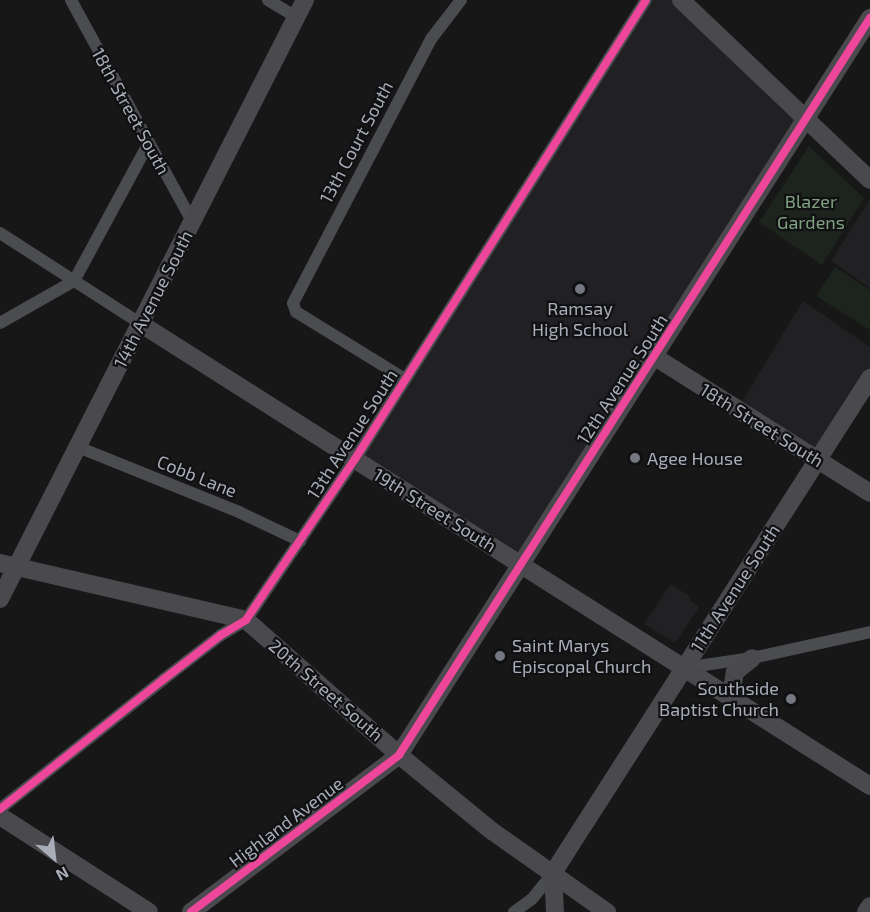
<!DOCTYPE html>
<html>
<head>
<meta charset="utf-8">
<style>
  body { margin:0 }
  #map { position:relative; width:870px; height:912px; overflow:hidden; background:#171717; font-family:"Exo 2",sans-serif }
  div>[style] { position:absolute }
  .built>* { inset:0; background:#212123 }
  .green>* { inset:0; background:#1d241e }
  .street>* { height:12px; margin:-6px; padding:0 6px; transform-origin:6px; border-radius:6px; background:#4b4c50 }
  .secondary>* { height:18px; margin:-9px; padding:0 9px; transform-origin:9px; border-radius:9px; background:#4a4a4e }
  .cycleway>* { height:8px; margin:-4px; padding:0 4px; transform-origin:4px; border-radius:4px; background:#ed469a }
  .dots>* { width:16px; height:16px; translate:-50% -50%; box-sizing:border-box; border:3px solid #111113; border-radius:50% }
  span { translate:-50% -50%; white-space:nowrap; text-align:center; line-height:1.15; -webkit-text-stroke:4.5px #111113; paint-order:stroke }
  .street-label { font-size:18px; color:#a8adb8 }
  .park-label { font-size:18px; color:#7fa381 }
  .poi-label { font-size:18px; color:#a8adb8 }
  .left { translate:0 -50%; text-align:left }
  .right { translate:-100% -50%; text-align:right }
  .north { position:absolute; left:24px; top:828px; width:60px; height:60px; -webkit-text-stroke:4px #111113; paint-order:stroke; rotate:152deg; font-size:16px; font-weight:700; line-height:24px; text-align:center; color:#a8adb8 }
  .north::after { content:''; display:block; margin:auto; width:21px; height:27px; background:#a8adb8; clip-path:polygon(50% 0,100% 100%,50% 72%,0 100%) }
</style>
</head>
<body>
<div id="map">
  <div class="built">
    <div style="clip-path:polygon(646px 0,681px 0,806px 118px,522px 565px,355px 459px)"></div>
    <div style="clip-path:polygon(870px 199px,870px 288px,831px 261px)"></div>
    <div style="clip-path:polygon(803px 301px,870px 347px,870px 384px,817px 460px,737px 410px)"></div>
    <div style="clip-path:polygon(671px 584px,689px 596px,690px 601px,699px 607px,675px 643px,644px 624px)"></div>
  </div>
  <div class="green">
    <div style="clip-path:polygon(809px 146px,864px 198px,822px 265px,759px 222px)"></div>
    <div style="clip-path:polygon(835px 267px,870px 290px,870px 330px,816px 296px)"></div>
  </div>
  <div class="street">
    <div style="left:71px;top:0;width:252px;rotate:61.3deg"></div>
    <div style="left:268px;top:0;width:33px;rotate:31deg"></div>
    <div style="left:0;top:233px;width:168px;rotate:32.8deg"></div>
    <div style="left:0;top:323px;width:85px;rotate:-29.6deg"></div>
    <div style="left:74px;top:281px;width:156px;rotate:-61.6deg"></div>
    <div style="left:405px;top:379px;width:128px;rotate:-148.4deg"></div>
    <div style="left:296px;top:312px;width:9px;rotate:-108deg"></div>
    <div style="left:293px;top:303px;width:298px;rotate:-62.4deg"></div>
    <div style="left:431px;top:39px;width:49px;rotate:-52.4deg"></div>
    <div style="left:78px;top:447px;width:174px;rotate:22deg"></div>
    <div style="left:239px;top:512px;width:68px;rotate:25.4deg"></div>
    <div style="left:684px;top:668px;width:69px;rotate:-8.4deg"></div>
    <div style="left:752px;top:658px;width:121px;rotate:-12.4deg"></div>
    <div style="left:0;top:809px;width:209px;rotate:-38.4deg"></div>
    <div style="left:164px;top:679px;width:72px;rotate:-37.7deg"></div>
    <div style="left:221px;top:635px;width:29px;rotate:-31deg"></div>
    <div style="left:246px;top:620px;width:194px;rotate:-55.9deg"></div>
    <div style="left:355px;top:459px;width:543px;rotate:-57.63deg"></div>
    <div style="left:514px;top:912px;width:22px;rotate:-36deg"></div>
    <div style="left:532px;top:899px;width:33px;rotate:-51deg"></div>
  </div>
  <div class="secondary">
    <div style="left:681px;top:0;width:261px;rotate:43.6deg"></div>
    <div style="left:141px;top:324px;width:863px;rotate:32.36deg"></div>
    <div style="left:655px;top:357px;width:254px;rotate:32.3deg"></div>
    <div style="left:0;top:563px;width:253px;rotate:13deg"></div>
    <div style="left:246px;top:620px;width:204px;rotate:41.4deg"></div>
    <div style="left:399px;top:755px;width:120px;rotate:39.3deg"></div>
    <div style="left:492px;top:831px;width:141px;rotate:35.2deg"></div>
    <div style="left:0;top:599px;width:672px;rotate:-63.02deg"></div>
    <div style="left:737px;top:701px;width:17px;rotate:-103deg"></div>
    <div style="left:733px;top:684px;width:12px;rotate:-81deg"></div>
    <div style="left:735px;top:672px;width:22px;rotate:-39deg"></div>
    <div style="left:0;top:816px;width:177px;rotate:32.8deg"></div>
    <div style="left:553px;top:873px;width:588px;rotate:-57.36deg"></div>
    <div style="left:553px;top:873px;width:39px;rotate:87deg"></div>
    <div style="left:191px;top:912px;width:261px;rotate:-37deg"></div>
    <div style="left:399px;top:755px;width:875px;rotate:-57.42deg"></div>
    <div style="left:866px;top:912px;width:7px;rotate:-56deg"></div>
  </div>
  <div class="cycleway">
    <div style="left:0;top:809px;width:209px;rotate:-38.4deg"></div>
    <div style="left:164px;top:679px;width:72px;rotate:-37.7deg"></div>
    <div style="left:221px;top:635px;width:29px;rotate:-31deg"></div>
    <div style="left:246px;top:620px;width:194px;rotate:-55.9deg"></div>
    <div style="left:355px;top:459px;width:543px;rotate:-57.63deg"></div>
    <div style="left:191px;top:912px;width:261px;rotate:-37deg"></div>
    <div style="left:399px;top:755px;width:875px;rotate:-57.42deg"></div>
  </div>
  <div class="dots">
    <div style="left:580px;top:289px;background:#757880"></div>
    <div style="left:635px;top:458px;background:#757880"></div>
    <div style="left:500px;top:656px;background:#757880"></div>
    <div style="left:791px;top:699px;background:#757880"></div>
  </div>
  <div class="street-label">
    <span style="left:131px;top:111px;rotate:61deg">18th Street South</span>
    <span style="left:356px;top:142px;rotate:-62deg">13th Court South</span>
    <span style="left:153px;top:299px;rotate:-63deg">14th Avenue South</span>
    <span style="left:622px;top:379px;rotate:-57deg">12th Avenue South</span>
    <span style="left:762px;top:425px;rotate:32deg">18th Street South</span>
    <span style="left:352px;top:434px;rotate:-57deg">13th Avenue South</span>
    <span style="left:197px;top:476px;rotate:22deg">Cobb Lane</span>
    <span style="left:435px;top:510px;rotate:32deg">19th Street South</span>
    <span style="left:735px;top:588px;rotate:-57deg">11th Avenue South</span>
    <span style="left:326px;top:690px;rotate:41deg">20th Street South</span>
    <span style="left:286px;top:822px;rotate:-37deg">Highland Avenue</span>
  </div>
  <div class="park-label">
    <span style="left:811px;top:212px">Blazer<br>Gardens</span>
  </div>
  <div class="poi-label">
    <span style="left:580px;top:319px">Ramsay<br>High School</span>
    <span class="left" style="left:647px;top:458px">Agee House</span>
    <span class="left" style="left:512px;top:656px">Saint Marys<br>Episcopal Church</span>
    <span class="right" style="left:779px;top:699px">Southside<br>Baptist Church</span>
  </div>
  <div class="north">N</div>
</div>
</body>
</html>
